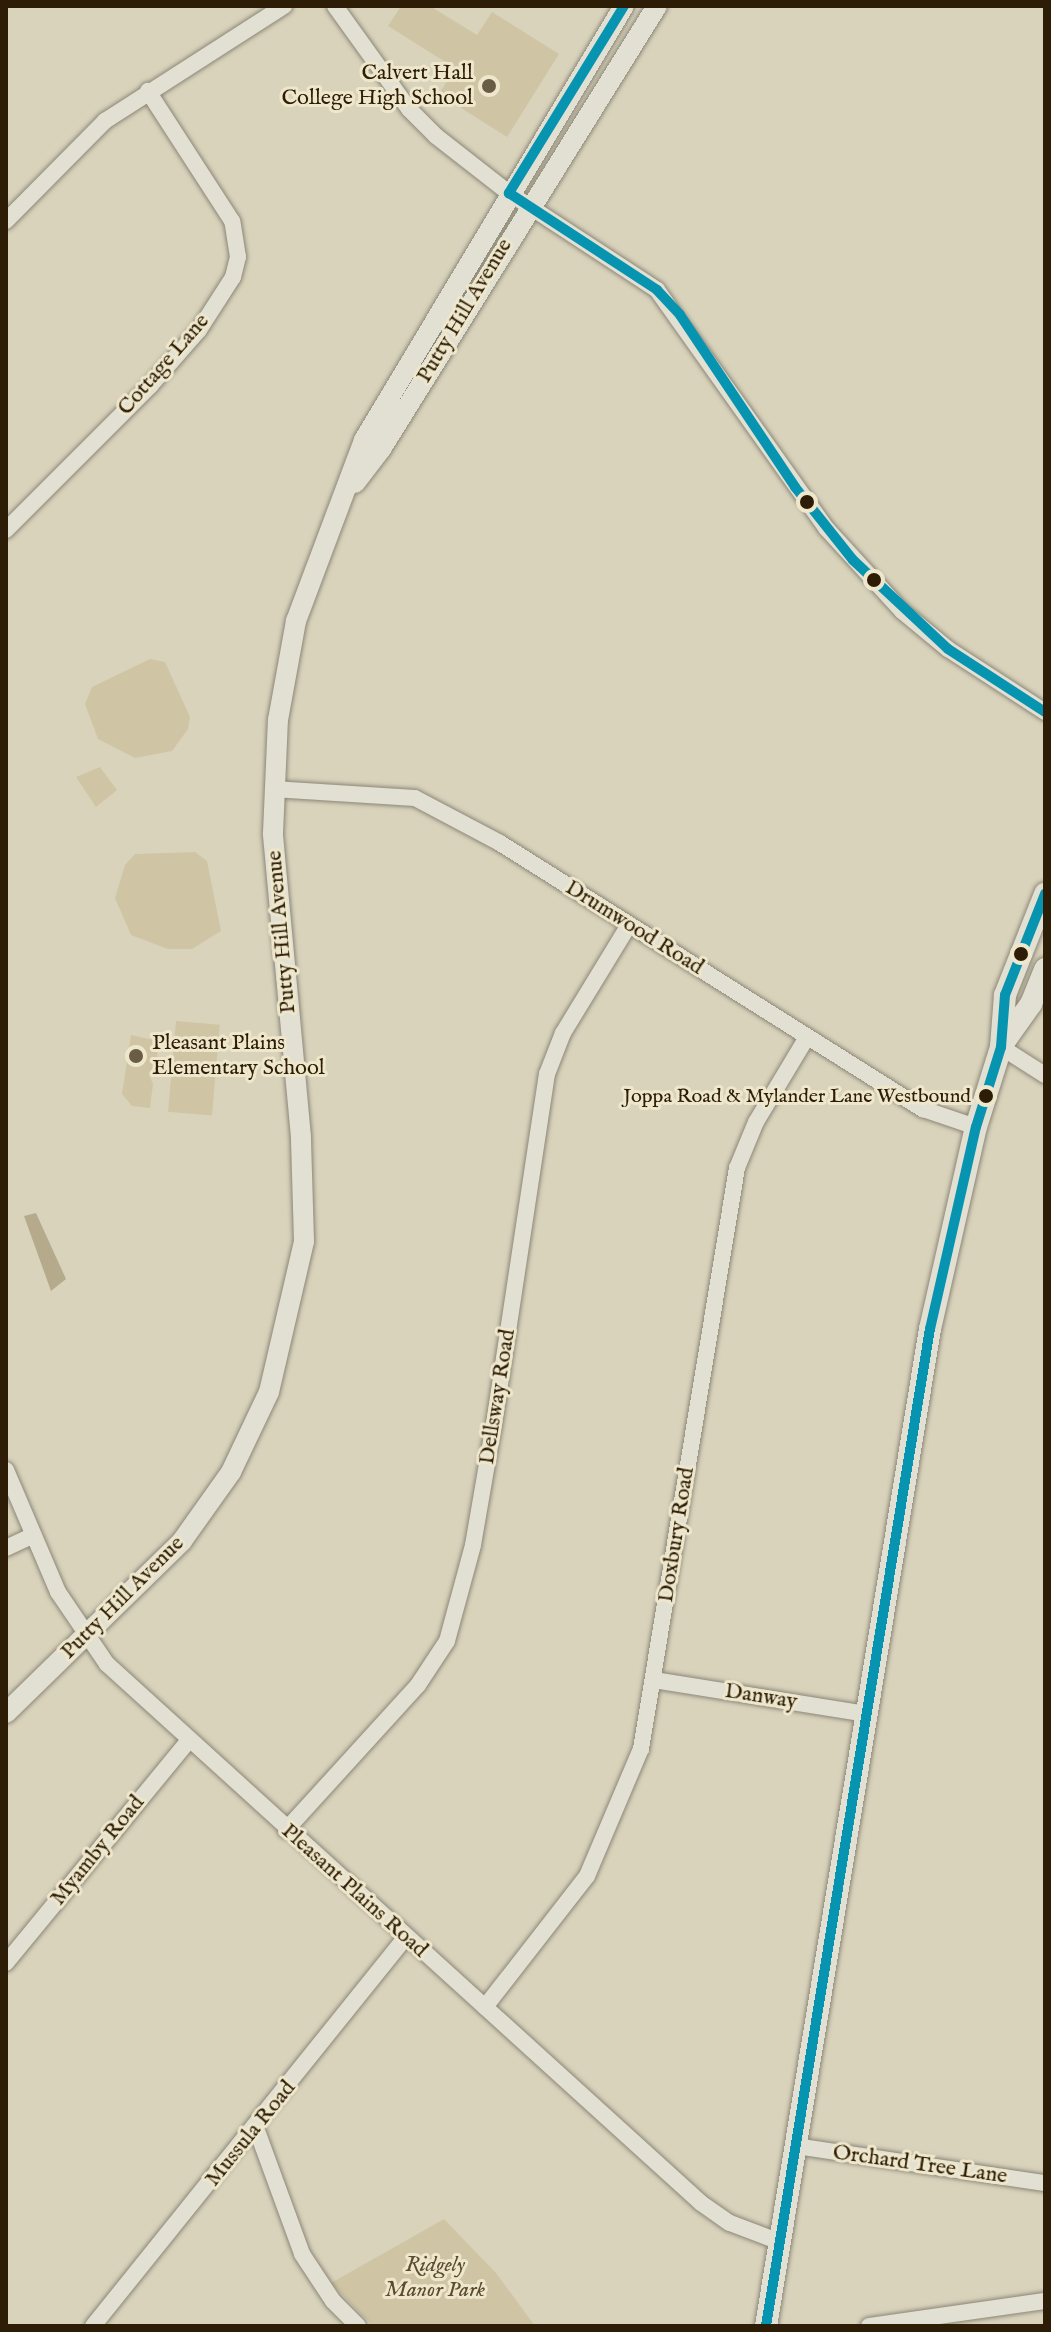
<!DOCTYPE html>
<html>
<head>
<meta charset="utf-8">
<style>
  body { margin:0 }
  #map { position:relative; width:1051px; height:2332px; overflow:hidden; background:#d9d3bc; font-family:"IM FELL English",serif }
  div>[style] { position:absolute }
  .green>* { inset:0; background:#cfc5a5; transform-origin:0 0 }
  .water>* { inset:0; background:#b5ab8c }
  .roads { filter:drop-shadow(0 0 2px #8c8777) drop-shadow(0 0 2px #8c8777) }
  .minor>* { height:16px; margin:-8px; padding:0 8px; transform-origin:8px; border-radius:8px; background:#e2dfd3 }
  .tertiary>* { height:20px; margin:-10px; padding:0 10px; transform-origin:10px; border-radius:10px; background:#e2dfd3 }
  .secondary>* { height:22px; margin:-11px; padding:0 11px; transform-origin:11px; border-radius:11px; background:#e2dfd3 }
  .bus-1>* { height:10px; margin:-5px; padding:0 5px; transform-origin:5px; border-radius:5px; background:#0794b0 }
  .dots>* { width:22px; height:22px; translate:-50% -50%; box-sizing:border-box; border:4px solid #eee7cc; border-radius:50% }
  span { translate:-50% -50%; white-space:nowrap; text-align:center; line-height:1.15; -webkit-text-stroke:6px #eee7cc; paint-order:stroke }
  .bus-label { font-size:20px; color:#2d1d07 }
  .right { translate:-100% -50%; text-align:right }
  .poi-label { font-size:22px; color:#2d1d07 }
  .left { translate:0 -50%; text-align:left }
  .street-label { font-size:22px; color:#2d1d07 }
  .park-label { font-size:22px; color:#5b4c31; font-style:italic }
  .frame { position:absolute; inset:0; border:8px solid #2d1d07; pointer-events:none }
</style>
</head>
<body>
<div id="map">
  <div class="green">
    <div style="clip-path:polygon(401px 6px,430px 6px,477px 35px,492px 12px,559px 54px,507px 137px,439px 94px,455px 68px,388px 26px)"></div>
    <div style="clip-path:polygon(150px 659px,165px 662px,190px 717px,188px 729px,172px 751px,135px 758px,98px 739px,85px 704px,92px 687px)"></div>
    <div style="clip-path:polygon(100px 767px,117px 790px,96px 807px,76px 777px)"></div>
    <div style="clip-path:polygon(195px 852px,207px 861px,221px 931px,192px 949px,168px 949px,131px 935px,115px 898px,125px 865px,135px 854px)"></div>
    <div style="left:176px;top:1021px;width:44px;height:91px;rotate:5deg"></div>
    <div style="clip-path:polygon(131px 1035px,158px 1041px,157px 1058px,149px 1075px,153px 1084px,150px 1108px,132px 1106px,122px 1094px)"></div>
    <div style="clip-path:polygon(444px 2219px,496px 2273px,535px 2326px,373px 2326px,331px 2283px)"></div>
  </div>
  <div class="water">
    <div style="clip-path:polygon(36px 1213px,66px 1279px,51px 1291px,24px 1216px)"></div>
  </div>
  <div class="roads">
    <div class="minor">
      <div style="left:335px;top:6px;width:127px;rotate:54.3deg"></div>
      <div style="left:409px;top:109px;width:38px;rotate:45deg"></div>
      <div style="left:436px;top:136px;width:93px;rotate:38deg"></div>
      <div style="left:509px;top:193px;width:177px;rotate:33.2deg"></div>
      <div style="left:657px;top:290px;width:292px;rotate:54.6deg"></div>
      <div style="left:826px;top:528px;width:113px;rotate:47.5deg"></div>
      <div style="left:902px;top:611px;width:60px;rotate:39.6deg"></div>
      <div style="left:948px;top:649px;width:116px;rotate:33deg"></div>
      <div style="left:6px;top:221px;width:141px;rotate:-45.3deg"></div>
      <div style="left:105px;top:121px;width:213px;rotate:-32.7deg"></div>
      <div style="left:6px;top:530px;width:204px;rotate:-45deg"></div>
      <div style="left:150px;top:386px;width:74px;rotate:-48.8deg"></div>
      <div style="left:199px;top:330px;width:63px;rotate:-57.3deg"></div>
      <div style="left:233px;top:277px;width:21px;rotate:-76deg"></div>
      <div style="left:238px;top:257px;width:36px;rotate:-99deg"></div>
      <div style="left:232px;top:221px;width:155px;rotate:-122.9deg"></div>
      <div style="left:273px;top:789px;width:142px;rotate:3.6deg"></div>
      <div style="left:415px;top:798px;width:96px;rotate:27.9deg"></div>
      <div style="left:500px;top:843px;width:500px;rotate:32.2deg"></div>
      <div style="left:923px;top:1109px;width:56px;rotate:18.8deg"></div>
      <div style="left:1001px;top:1047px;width:52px;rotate:32.5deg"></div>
      <div style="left:6px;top:1470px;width:133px;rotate:66.9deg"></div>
      <div style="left:58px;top:1592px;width:87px;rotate:55.8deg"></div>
      <div style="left:107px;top:1664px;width:802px;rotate:42.22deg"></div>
      <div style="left:701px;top:2203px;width:35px;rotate:35deg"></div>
      <div style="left:730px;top:2223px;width:53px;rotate:20.8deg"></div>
      <div style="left:6px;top:1548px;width:29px;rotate:-25deg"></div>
      <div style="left:654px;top:1680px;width:216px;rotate:9.1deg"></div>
      <div style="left:286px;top:1830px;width:196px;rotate:-47.7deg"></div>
      <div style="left:418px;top:1685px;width:53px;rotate:-56.6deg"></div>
      <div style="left:447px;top:1641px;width:99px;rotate:-74.8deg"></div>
      <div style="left:473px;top:1545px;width:123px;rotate:-80.2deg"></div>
      <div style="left:494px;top:1424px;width:354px;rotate:-81.4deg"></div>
      <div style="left:547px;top:1074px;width:44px;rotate:-68.7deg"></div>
      <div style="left:563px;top:1033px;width:127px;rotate:-58.6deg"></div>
      <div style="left:6px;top:1963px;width:288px;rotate:-50.6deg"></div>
      <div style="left:485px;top:2007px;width:166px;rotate:-52.1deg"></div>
      <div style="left:587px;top:1876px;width:138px;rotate:-67deg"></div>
      <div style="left:641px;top:1749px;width:589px;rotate:-80.62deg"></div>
      <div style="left:737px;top:1168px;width:50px;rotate:-67.6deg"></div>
      <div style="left:756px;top:1122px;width:99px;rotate:-59deg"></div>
      <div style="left:256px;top:2128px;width:134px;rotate:69.9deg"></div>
      <div style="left:302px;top:2254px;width:56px;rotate:56.6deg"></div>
      <div style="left:333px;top:2301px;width:35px;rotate:45deg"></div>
      <div style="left:796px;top:2146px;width:252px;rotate:8.5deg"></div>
      <div style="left:93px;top:2326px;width:498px;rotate:-51.2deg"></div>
      <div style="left:869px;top:2326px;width:178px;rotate:-8.1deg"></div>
    </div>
    <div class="tertiary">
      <div style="left:355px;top:483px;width:43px;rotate:-52.6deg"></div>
      <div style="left:381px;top:449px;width:522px;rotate:-58.08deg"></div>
      <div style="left:6px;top:1713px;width:246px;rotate:-44.3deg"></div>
      <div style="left:182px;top:1541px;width:85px;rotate:-54.6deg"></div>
      <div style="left:231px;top:1472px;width:89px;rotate:-64.6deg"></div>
      <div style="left:269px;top:1392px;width:155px;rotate:-76.9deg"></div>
      <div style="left:304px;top:1241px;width:104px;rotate:-91.7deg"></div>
      <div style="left:301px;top:1137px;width:305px;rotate:-95.3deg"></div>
      <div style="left:273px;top:833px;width:113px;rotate:-87.5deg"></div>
      <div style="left:278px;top:720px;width:101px;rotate:-79.7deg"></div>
      <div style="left:296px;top:621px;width:193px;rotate:-69.4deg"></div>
      <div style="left:364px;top:440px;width:506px;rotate:-59.08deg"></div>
    </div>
    <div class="secondary">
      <div style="left:1001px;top:1046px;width:52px;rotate:-54.5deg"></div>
      <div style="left:1031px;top:1004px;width:38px;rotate:-68deg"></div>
      <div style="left:766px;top:2326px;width:1010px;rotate:-80.66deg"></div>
      <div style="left:930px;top:1329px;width:207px;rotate:-77.2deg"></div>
      <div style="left:976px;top:1127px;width:84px;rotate:-72.6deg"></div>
      <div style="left:1001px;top:1047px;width:52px;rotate:-85.6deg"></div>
      <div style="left:1005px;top:995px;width:109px;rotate:-68.4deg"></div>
    </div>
  </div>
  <div class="bus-1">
    <div style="left:624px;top:6px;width:220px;rotate:121.6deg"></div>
    <div style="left:509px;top:193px;width:177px;rotate:33.2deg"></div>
    <div style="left:657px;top:290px;width:34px;rotate:47deg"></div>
    <div style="left:680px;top:315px;width:207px;rotate:56.2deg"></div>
    <div style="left:795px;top:487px;width:93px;rotate:51.5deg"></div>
    <div style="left:853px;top:560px;width:130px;rotate:43.1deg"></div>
    <div style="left:948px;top:649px;width:116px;rotate:33deg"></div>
    <div style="left:766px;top:2326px;width:1010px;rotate:-80.66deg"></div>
    <div style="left:930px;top:1329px;width:207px;rotate:-77.2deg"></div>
    <div style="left:976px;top:1127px;width:84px;rotate:-72.6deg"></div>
    <div style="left:1001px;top:1047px;width:52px;rotate:-85.6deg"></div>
    <div style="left:1005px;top:995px;width:109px;rotate:-68.4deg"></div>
  </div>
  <div class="dots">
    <div style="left:489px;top:86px;background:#695d46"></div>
    <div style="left:807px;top:502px;background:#2d1d07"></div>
    <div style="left:874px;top:580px;background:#2d1d07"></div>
    <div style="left:1021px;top:954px;background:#2d1d07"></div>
    <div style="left:136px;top:1056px;background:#695d46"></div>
    <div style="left:986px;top:1096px;background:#2d1d07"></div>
  </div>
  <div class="bus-label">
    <span class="right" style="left:971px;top:1096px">Joppa Road &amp; Mylander Lane Westbound</span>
  </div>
  <div class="poi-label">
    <span class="right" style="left:473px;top:86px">Calvert Hall<br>College High School</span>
    <span class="left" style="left:152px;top:1056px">Pleasant Plains<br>Elementary School</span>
  </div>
  <div class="street-label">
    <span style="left:465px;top:311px;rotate:-59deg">Putty Hill Avenue</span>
    <span style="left:164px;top:365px;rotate:-49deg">Cottage Lane</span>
    <span style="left:634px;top:928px;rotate:32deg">Drumwood Road</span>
    <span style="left:282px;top:932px;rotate:-95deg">Putty Hill Avenue</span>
    <span style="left:498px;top:1397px;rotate:-81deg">Dellsway Road</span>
    <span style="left:677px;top:1535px;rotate:-81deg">Doxbury Road</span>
    <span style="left:123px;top:1598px;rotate:-45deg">Putty Hill Avenue</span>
    <span style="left:761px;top:1697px;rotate:9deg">Danway</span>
    <span style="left:98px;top:1851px;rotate:-51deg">Myamby Road</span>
    <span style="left:354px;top:1891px;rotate:42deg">Pleasant Plains Road</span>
    <span style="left:251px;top:2134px;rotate:-51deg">Mussula Road</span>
    <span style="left:920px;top:2165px;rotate:8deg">Orchard Tree Lane</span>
  </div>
  <div class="park-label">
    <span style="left:435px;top:2278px">Ridgely<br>Manor Park</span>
  </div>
  <div class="frame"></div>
</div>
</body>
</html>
